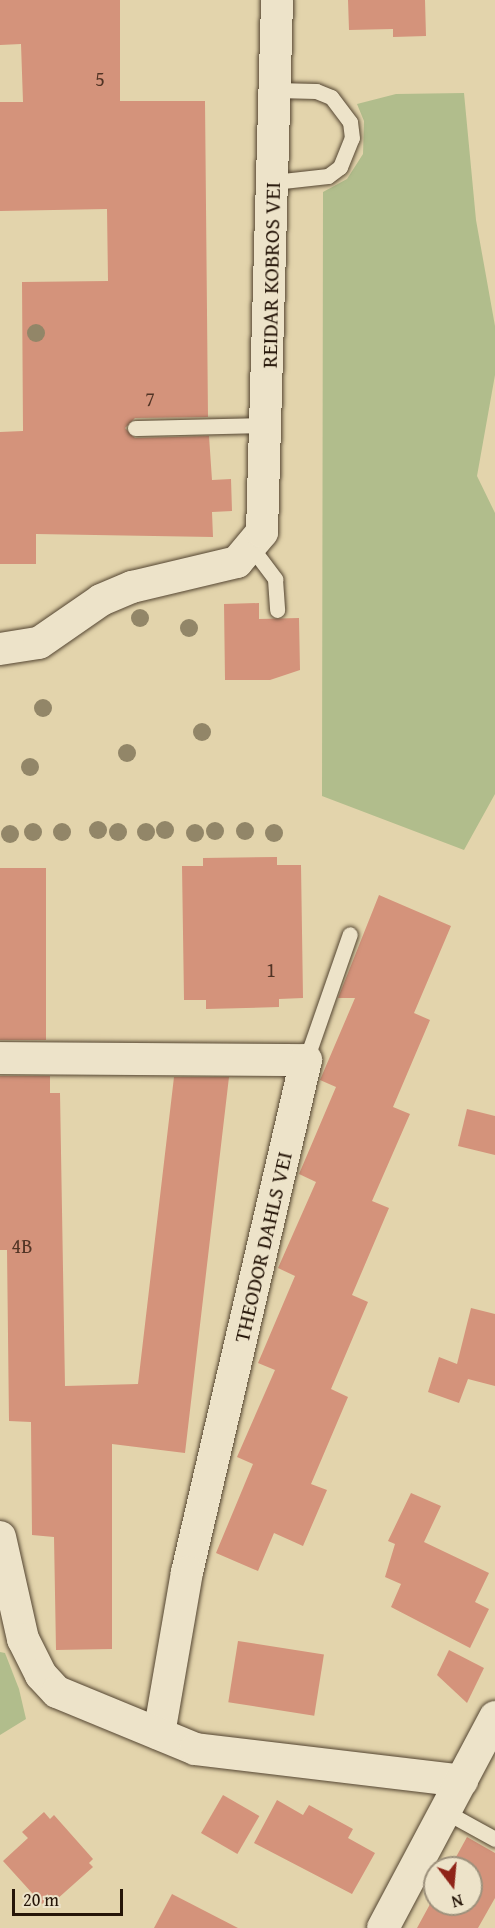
<!DOCTYPE html>
<html>
<head>
<meta charset="utf-8">
<style>
  body { margin:0 }
  #map { position:relative; width:495px; height:1928px; overflow:hidden; background:#e3d4ac; font-family:"Gentium Book Plus",serif }
  div>[style] { position:absolute }
  .green>* { inset:0; background:#b1bd8c }
  .building>* { inset:0; background:#d4937b; transform-origin:0 0 }
  .roads { filter:drop-shadow(0 0 2px #544531) drop-shadow(0 0 2px #544531) }
  .lane>* { height:15px; margin:-7.5px; padding:0 7.5px; transform-origin:7.5px; border-radius:7.5px; background:#ede3c9 }
  .street>* { height:32px; margin:-16px; padding:0 16px; transform-origin:16px; border-radius:16px; background:#ede3c9 }
  .trees>* { width:18px; height:18px; margin:-9px; border-radius:50%; background:#928668 }
  span { translate:-50% -50%; white-space:nowrap; text-align:center; line-height:1.15; -webkit-text-stroke:4.5px #ede3c9; paint-order:stroke }
  .number-label { font-size:20px; color:#513425 }
  .number-label span { -webkit-text-stroke-width:0 }
  .street-label { font-size:22px; color:#251508 }
  .north { position:absolute; left:423px; top:1856px; width:60px; height:60px; box-sizing:border-box; background:#ede3c9; border:2px solid #9d917c; border-radius:50%; rotate:164deg; font-size:16px; font-weight:700; line-height:24px; text-align:center; color:#251508 }
  .north::after { content:''; display:block; margin:auto; width:21px; height:27px; background:#8f2418; clip-path:polygon(50% 0,100% 100%,50% 72%,0 100%) }
  .scale { position:absolute; left:12px; top:1889px; width:111px; height:27px; box-sizing:border-box; border:3px solid #251508; border-top:0; padding-left:8px; font-size:18px; line-height:21px; white-space:nowrap; color:#251508; -webkit-text-stroke:4px #ede3c9; paint-order:stroke }
</style>
</head>
<body>
<div id="map">
  <div class="green">
    <div style="clip-path:polygon(464px 93px,476px 220px,495px 326px,495px 375px,477px 476px,495px 513px,495px 794px,464px 850px,322px 796px,323px 192px,347px 179px,363px 154px,364px 121px,357px 104px,396px 94px)"></div>
    <div style="clip-path:polygon(0 1652px,5px 1653px,19px 1689px,26px 1719px,0 1735px)"></div>
  </div>
  <div class="building">
    <div style="clip-path:polygon(0 0,120px 0,120px 101px,205px 101px,208px 417px,135px 418px,125px 428px,135px 438px,209px 436px,212px 480px,231px 479px,232px 511px,212px 512px,213px 537px,36px 534px,36px 564px,0 564px,0 432px,23px 431px,22px 282px,108px 281px,107px 209px,0 211px,0 102px,23px 102px,21px 44px,0 45px)"></div>
    <div style="clip-path:polygon(348px 0,425px 0,426px 36px,393px 37px,393px 29px,349px 30px)"></div>
    <div style="clip-path:polygon(259px 603px,259px 619px,299px 618px,300px 670px,270px 680px,225px 680px,224px 604px)"></div>
    <div style="clip-path:polygon(277px 857px,277px 865px,301px 865px,303px 998px,279px 999px,279px 1007px,206px 1009px,206px 1000px,184px 1000px,182px 866px,203px 866px,203px 858px)"></div>
    <div style="left:0;top:868px;width:46px;height:172px"></div>
    <div style="clip-path:polygon(379px 895px,451px 926px,414px 1013px,430px 1020px,393px 1107px,410px 1114px,372px 1201px,389px 1208px,352px 1295px,368px 1302px,331px 1389px,348px 1397px,311px 1484px,327px 1490px,303px 1546px,274px 1533px,258px 1571px,216px 1553px,253px 1464px,237px 1457px,275px 1370px,258px 1363px,295px 1276px,278px 1268px,316px 1182px,299px 1174px,336px 1087px,320px 1080px,355px 998px,338px 998px)"></div>
    <div style="clip-path:polygon(0 1076px,50px 1076px,50px 1093px,60px 1093px,65px 1386px,138px 1384px,174px 1077px,229px 1077px,185px 1453px,112px 1444px,112px 1649px,56px 1650px,54px 1537px,32px 1535px,31px 1422px,9px 1421px,7px 1250px,0 1250px)"></div>
    <div style="clip-path:polygon(467px 1109px,495px 1116px,495px 1155px,458px 1146px)"></div>
    <div style="clip-path:polygon(471px 1308px,495px 1314px,495px 1386px,468px 1379px,459px 1403px,428px 1392px,439px 1357px,457px 1364px)"></div>
    <div style="clip-path:polygon(411px 1493px,441px 1506px,424px 1542px,489px 1573px,475px 1602px,489px 1609px,470px 1648px,391px 1607px,401px 1584px,385px 1577px,395px 1544px,388px 1541px)"></div>
    <div style="left:238px;top:1641px;width:87px;height:62px;rotate:9deg"></div>
    <div style="clip-path:polygon(449px 1650px,484px 1668px,467px 1703px,437px 1675px)"></div>
    <div style="left:223px;top:1795px;width:42px;height:44px;rotate:30deg"></div>
    <div style="clip-path:polygon(277px 1800px,303px 1815px,309px 1805px,353px 1829px,348px 1838px,375px 1853px,352px 1894px,254px 1843px)"></div>
    <div style="clip-path:polygon(44px 1812px,50px 1819px,54px 1815px,93px 1859px,89px 1863px,93px 1867px,56px 1900px,52px 1895px,42px 1904px,3px 1861px,28px 1838px,22px 1832px)"></div>
    <div style="clip-path:polygon(467px 1837px,495px 1853px,495px 1898px,478px 1928px,417px 1928px,435px 1895px,435px 1904px,471px 1904px,471px 1868px,450px 1868px)"></div>
    <div style="clip-path:polygon(172px 1894px,238px 1928px,154px 1928px)"></div>
  </div>
  <div class="roads">
    <div class="lane">
      <div style="left:274px;top:182px;width:54px;rotate:-6.3deg"></div>
      <div style="left:328px;top:176px;width:15px;rotate:-37deg"></div>
      <div style="left:340px;top:167px;width:31px;rotate:-68deg"></div>
      <div style="left:352px;top:138px;width:16px;rotate:-97deg"></div>
      <div style="left:350px;top:122px;width:31px;rotate:-127deg"></div>
      <div style="left:331px;top:97px;width:16px;rotate:-158deg"></div>
      <div style="left:316px;top:91px;width:40px;rotate:-178.6deg"></div>
      <div style="left:135px;top:428px;width:133px;rotate:-1.3deg"></div>
      <div style="left:252px;top:548px;width:39px;rotate:53deg"></div>
      <div style="left:275px;top:579px;width:31px;rotate:86deg"></div>
      <div style="left:306px;top:1060px;width:133px;rotate:-70.8deg"></div>
      <div style="left:446px;top:1812px;width:56px;rotate:28.9deg"></div>
    </div>
    <div class="street">
      <div style="left:0;top:649px;width:39px;rotate:-9deg"></div>
      <div style="left:39px;top:643px;width:75px;rotate:-34.7deg"></div>
      <div style="left:101px;top:600px;width:34px;rotate:-23deg"></div>
      <div style="left:132px;top:587px;width:108px;rotate:-13.4deg"></div>
      <div style="left:237px;top:562px;width:39px;rotate:-50deg"></div>
      <div style="left:262px;top:532px;width:532px;rotate:-88.38deg"></div>
      <div style="left:0;top:1058px;width:306px;rotate:0.4deg"></div>
      <div style="left:306px;top:1060px;width:526px;rotate:103.08deg"></div>
      <div style="left:187px;top:1572px;width:164px;rotate:99.8deg"></div>
      <div style="left:0;top:1537px;width:105px;rotate:77.3deg"></div>
      <div style="left:23px;top:1639px;width:40px;rotate:63.4deg"></div>
      <div style="left:41px;top:1675px;width:23px;rotate:47deg"></div>
      <div style="left:57px;top:1692px;width:149px;rotate:22.4deg"></div>
      <div style="left:195px;top:1749px;width:269px;rotate:6.8deg"></div>
      <div style="left:383px;top:1928px;width:239px;rotate:-62deg"></div>
    </div>
  </div>
  <div class="trees">
    <div style="left:36px;top:333px"></div>
    <div style="left:140px;top:618px"></div>
    <div style="left:189px;top:628px"></div>
    <div style="left:43px;top:708px"></div>
    <div style="left:202px;top:732px"></div>
    <div style="left:127px;top:753px"></div>
    <div style="left:30px;top:767px"></div>
    <div style="left:98px;top:830px"></div>
    <div style="left:165px;top:830px"></div>
    <div style="left:215px;top:831px"></div>
    <div style="left:245px;top:831px"></div>
    <div style="left:33px;top:832px"></div>
    <div style="left:62px;top:832px"></div>
    <div style="left:118px;top:832px"></div>
    <div style="left:146px;top:832px"></div>
    <div style="left:195px;top:833px"></div>
    <div style="left:274px;top:833px"></div>
    <div style="left:10px;top:834px"></div>
  </div>
  <div class="number-label">
    <span style="left:100px;top:78px">5</span>
    <span style="left:150px;top:398px">7</span>
    <span style="left:271px;top:969px">1</span>
    <span style="left:22px;top:1245px">4B</span>
  </div>
  <div class="street-label">
    <span style="left:271px;top:275px;rotate:-89deg">REIDAR KOBROS VEI</span>
    <span style="left:263px;top:1247px;rotate:-77deg">THEODOR DAHLS VEI</span>
  </div>
  <div class="north">N</div>
  <div class="scale">20 m</div>
</div>
</body>
</html>
